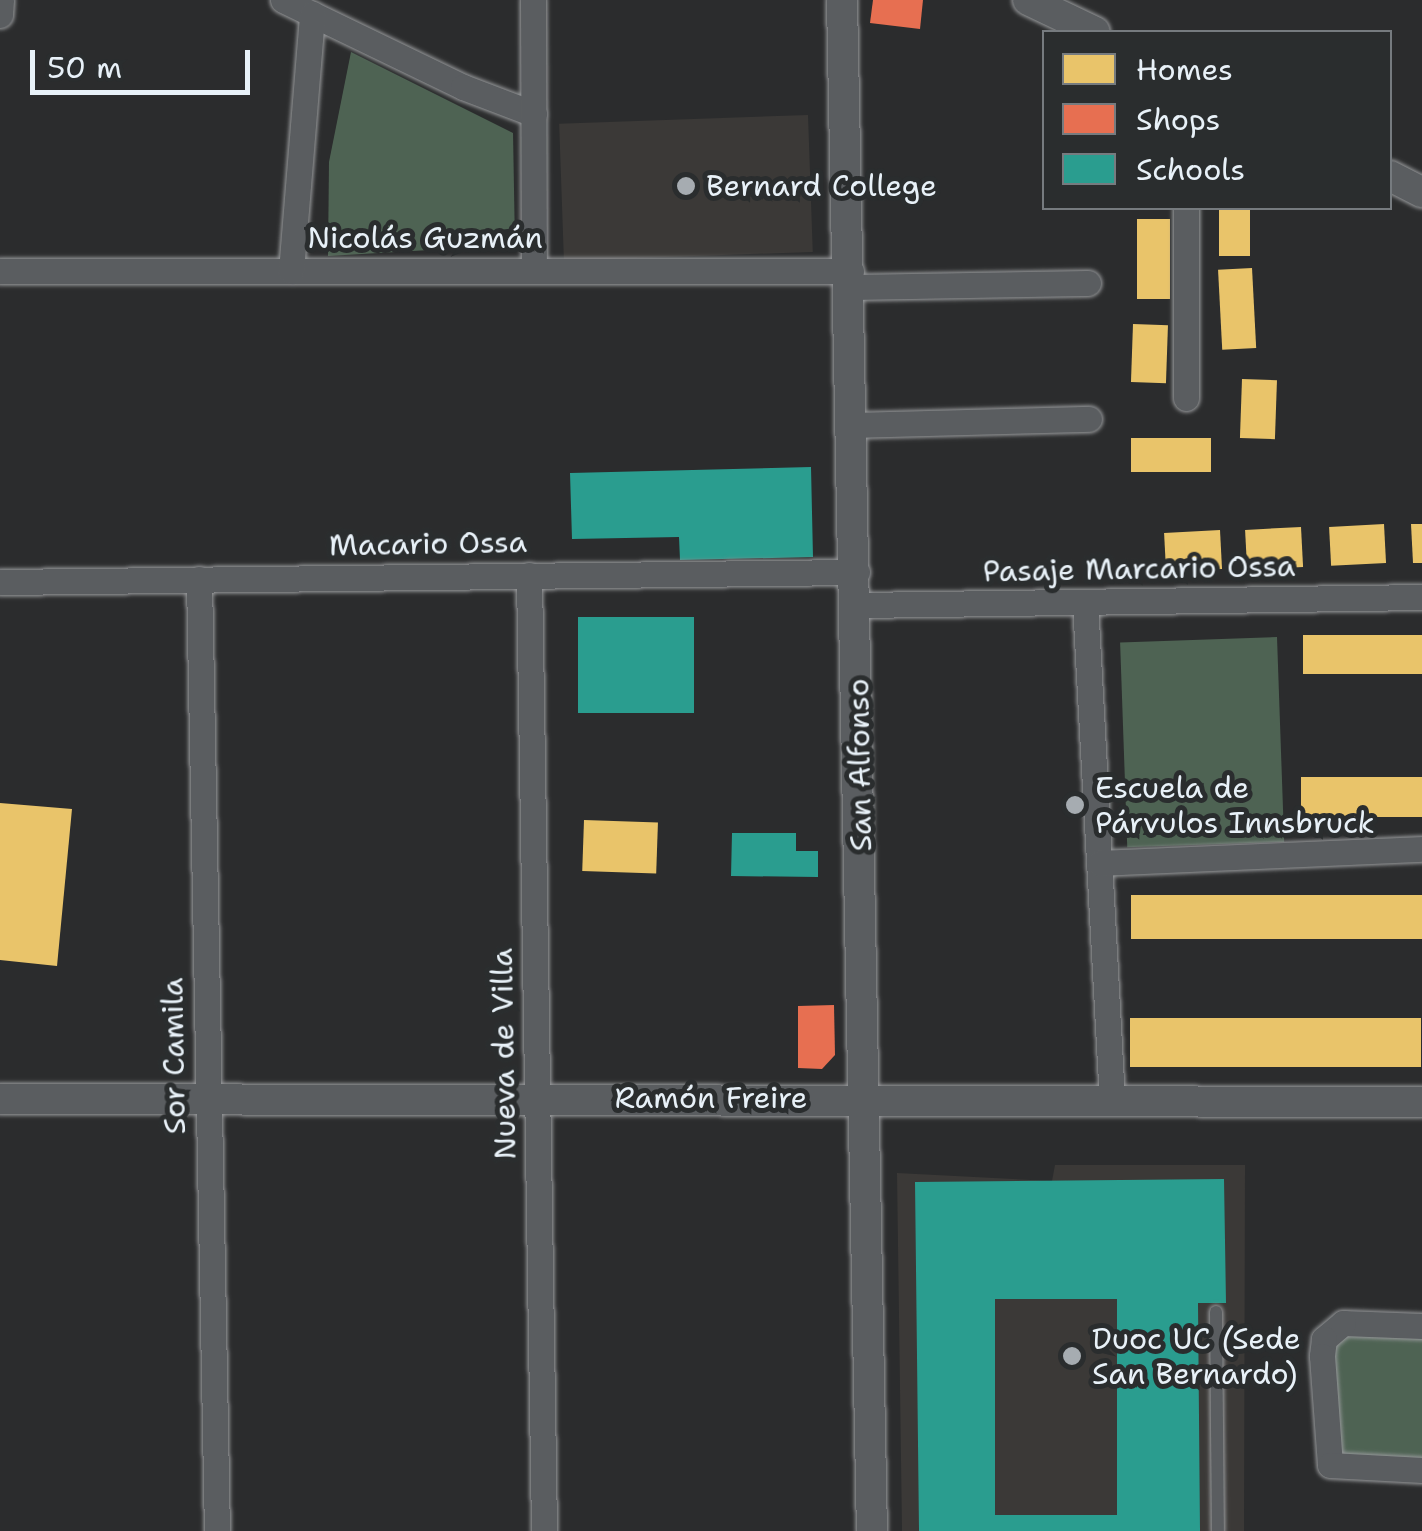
<!DOCTYPE html>
<html>
<head>
<meta charset="utf-8">
<style>
  body { margin:0 }
  #map { position:relative; width:1422px; height:1531px; overflow:hidden; background:#2b2c2d; font-family:"Shantell Sans",sans-serif }
  div>[style] { position:absolute }
  .built>* { inset:0; background:#3b3937; transform-origin:0 0 }
  .green>* { inset:0; background:#4e6353; transform-origin:0 0 }
  .homes>* { inset:0; background:#e9c46a; transform-origin:0 0 }
  .shops>* { inset:0; background:#e76f51 }
  .schools>* { inset:0; background:#2a9d8f; transform-origin:0 0 }
  .roads { filter:drop-shadow(0 0 2px #96989a) drop-shadow(0 0 2px #96989a) }
  .service>* { height:12px; margin:-6px; padding:0 6px; transform-origin:6px; border-radius:6px; background:#5a5d60 }
  .minor>* { height:25px; margin:-12.5px; padding:0 12.5px; transform-origin:12.5px; border-radius:12.5px; background:#5a5d60 }
  .tertiary>* { height:30px; margin:-15px; padding:0 15px; transform-origin:15px; border-radius:15px; background:#5a5d60 }
  .dots>* { width:28px; height:28px; translate:-50% -50%; box-sizing:border-box; border:5px solid #2a2d2e; border-radius:50% }
  span { translate:-50% -50%; white-space:nowrap; text-align:center; line-height:1.15; -webkit-text-stroke:10px #2a2d2e; paint-order:stroke }
  .poi-label { font-size:30px; color:#e8f1f8 }
  .left { translate:0 -50%; text-align:left }
  .street-label { font-size:30px; color:#e8f1f8 }
  .legend { position:absolute; left:1042px; top:30px; width:350px; height:180px; box-sizing:border-box; background:#2a2d2e; border:2px solid #767b7f; margin:0; padding:12px 18px; list-style:none; font-size:30px; color:#e8f1f8 }
  .legend li { display:flex; align-items:center; gap:20px; height:50px }
  .legend b { width:50px; border:2px solid #767b7f }
  .scale { position:absolute; left:30px; top:50px; width:220px; height:45px; box-sizing:border-box; border:5px solid #e8f1f8; border-top:0; padding-left:12px; font-size:30px; line-height:35px; white-space:nowrap; color:#e8f1f8; -webkit-text-stroke:8px #2a2d2e; paint-order:stroke }
</style>
</head>
<body>
<div id="map">
  <div class="built">
    <div style="left:808px;top:115px;width:137px;height:249px;rotate:88deg"></div>
    <div style="clip-path:polygon(1055px 1165px,1245px 1165px,1244px 1531px,902px 1531px,897px 1173px,1052px 1181px)"></div>
  </div>
  <div class="green">
    <div style="clip-path:polygon(351px 52px,513px 133px,515px 245px,328px 256px,329px 162px)"></div>
    <div style="left:1277px;top:637px;width:205px;height:157px;rotate:88deg"></div>
    <div style="clip-path:polygon(1348px 1334px,1422px 1335px,1422px 1460px,1341px 1454px,1331px 1352px)"></div>
  </div>
  <div class="homes">
    <div style="left:1219px;top:208px;width:31px;height:48px"></div>
    <div style="left:1137px;top:219px;width:33px;height:80px"></div>
    <div style="left:1252px;top:268px;width:80px;height:34px;rotate:87deg"></div>
    <div style="left:1133px;top:324px;width:35px;height:58px;rotate:2deg"></div>
    <div style="left:1242px;top:379px;width:35px;height:59px;rotate:2deg"></div>
    <div style="left:1131px;top:438px;width:80px;height:34px"></div>
    <div style="left:1384px;top:524px;width:39px;height:55px;rotate:87deg"></div>
    <div style="clip-path:polygon(1411px 524px,1422px 524px,1422px 563px,1413px 563px)"></div>
    <div style="left:1301px;top:527px;width:40px;height:56px;rotate:87deg"></div>
    <div style="left:1220px;top:530px;width:39px;height:56px;rotate:87deg"></div>
    <div style="left:1422px;top:635px;width:39px;height:119px;rotate:90deg"></div>
    <div style="left:1422px;top:777px;width:40px;height:121px;rotate:90deg"></div>
    <div style="clip-path:polygon(0 803px,72px 809px,57px 966px,0 960px)"></div>
    <div style="left:584px;top:820px;width:74px;height:51px;rotate:2deg"></div>
    <div style="left:1422px;top:895px;width:44px;height:291px;rotate:90deg"></div>
    <div style="left:1130px;top:1018px;width:291px;height:49px"></div>
  </div>
  <div class="shops">
    <div style="clip-path:polygon(873px 0,923px 0,920px 29px,870px 23px)"></div>
    <div style="clip-path:polygon(834px 1005px,835px 1055px,822px 1069px,798px 1068px,798px 1006px)"></div>
  </div>
  <div class="schools">
    <div style="clip-path:polygon(811px 467px,813px 557px,680px 560px,679px 537px,572px 539px,570px 473px)"></div>
    <div style="left:578px;top:617px;width:116px;height:96px"></div>
    <div style="clip-path:polygon(732px 833px,796px 833px,796px 851px,818px 851px,818px 877px,731px 876px)"></div>
    <div style="clip-path:polygon(evenodd,1224px 1179px,1226px 1303px,1198px 1303px,1200px 1531px,919px 1531px,915px 1182px,1224px 1179px,995px 1299px,1117px 1299px,1117px 1515px,995px 1515px,995px 1299px)"></div>
  </div>
  <div class="roads">
    <div class="service">
      <div style="left:1216px;top:1312px;width:219px;rotate:89.5deg"></div>
    </div>
    <div class="minor">
      <div style="left:283px;top:0;width:200px;rotate:25.8deg"></div>
      <div style="left:463px;top:87px;width:76px;rotate:20.8deg"></div>
      <div style="left:533px;top:0;width:271px;rotate:89.8deg"></div>
      <div style="left:0;top:15px;width:15px;rotate:-86deg"></div>
      <div style="left:1186px;top:208px;width:190px;rotate:90deg"></div>
      <div style="left:0;top:271px;width:851px"></div>
      <div style="left:291px;top:271px;width:258px;rotate:-85.3deg"></div>
      <div style="left:851px;top:287px;width:237px;rotate:-1deg"></div>
      <div style="left:854px;top:425px;width:235px;rotate:-1.5deg"></div>
      <div style="left:529px;top:575px;width:956px;rotate:89.1deg"></div>
      <div style="left:199px;top:579px;width:952px;rotate:88.92deg"></div>
      <div style="left:0;top:582px;width:857px;rotate:-0.67deg"></div>
      <div style="left:1085px;top:602px;width:498px;rotate:86.9deg"></div>
      <div style="left:858px;top:605px;width:564px;rotate:-0.81deg"></div>
      <div style="left:1099px;top:863px;width:323px;rotate:-2.5deg"></div>
      <div style="left:1422px;top:1326px;width:79px;rotate:-177.8deg"></div>
      <div style="left:1343px;top:1323px;width:25px;rotate:140deg"></div>
      <div style="left:1324px;top:1339px;width:17px;rotate:97deg"></div>
      <div style="left:1322px;top:1356px;width:109px;rotate:85.8deg"></div>
      <div style="left:1330px;top:1465px;width:92px;rotate:3.1deg"></div>
    </div>
    <div class="tertiary">
      <div style="left:842px;top:0;width:1531px;rotate:88.88deg"></div>
      <div style="left:1028px;top:0;width:74px;rotate:25.5deg"></div>
      <div style="left:1390px;top:176px;width:36px;rotate:27deg"></div>
      <div style="left:0;top:1099px;width:1422px;rotate:0.12deg"></div>
    </div>
  </div>
  <div class="dots">
    <div style="left:686px;top:186px;background:#a6acb1"></div>
    <div style="left:1075px;top:805px;background:#a6acb1"></div>
    <div style="left:1072px;top:1356px;background:#a6acb1"></div>
  </div>
  <div class="poi-label">
    <span class="left" style="left:706px;top:186px">Bernard College</span>
    <span class="left" style="left:1095px;top:805px">Escuela de<br>Párvulos Innsbruck</span>
    <span class="left" style="left:1092px;top:1356px">Duoc UC (Sede<br>San Bernardo)</span>
  </div>
  <div class="street-label">
    <span style="left:425px;top:238px">Nicolás Guzmán</span>
    <span style="left:428px;top:544px;rotate:-1deg">Macario Ossa</span>
    <span style="left:1139px;top:569px;rotate:-1deg">Pasaje Marcario Ossa</span>
    <span style="left:860px;top:765px;rotate:-91deg">San Alfonso</span>
    <span style="left:504px;top:1054px;rotate:-91deg">Nueva de Villa</span>
    <span style="left:174px;top:1056px;rotate:-91deg">Sor Camila</span>
    <span style="left:711px;top:1098px">Ramón Freire</span>
  </div>
  <ul class="legend">
  <li><b style="height:28px;background:#e9c46a"></b>Homes</li>
  <li><b style="height:28px;background:#e76f51"></b>Shops</li>
  <li><b style="height:28px;background:#2a9d8f"></b>Schools</li>
  </ul>
  <div class="scale">50 m</div>
</div>
</body>
</html>
